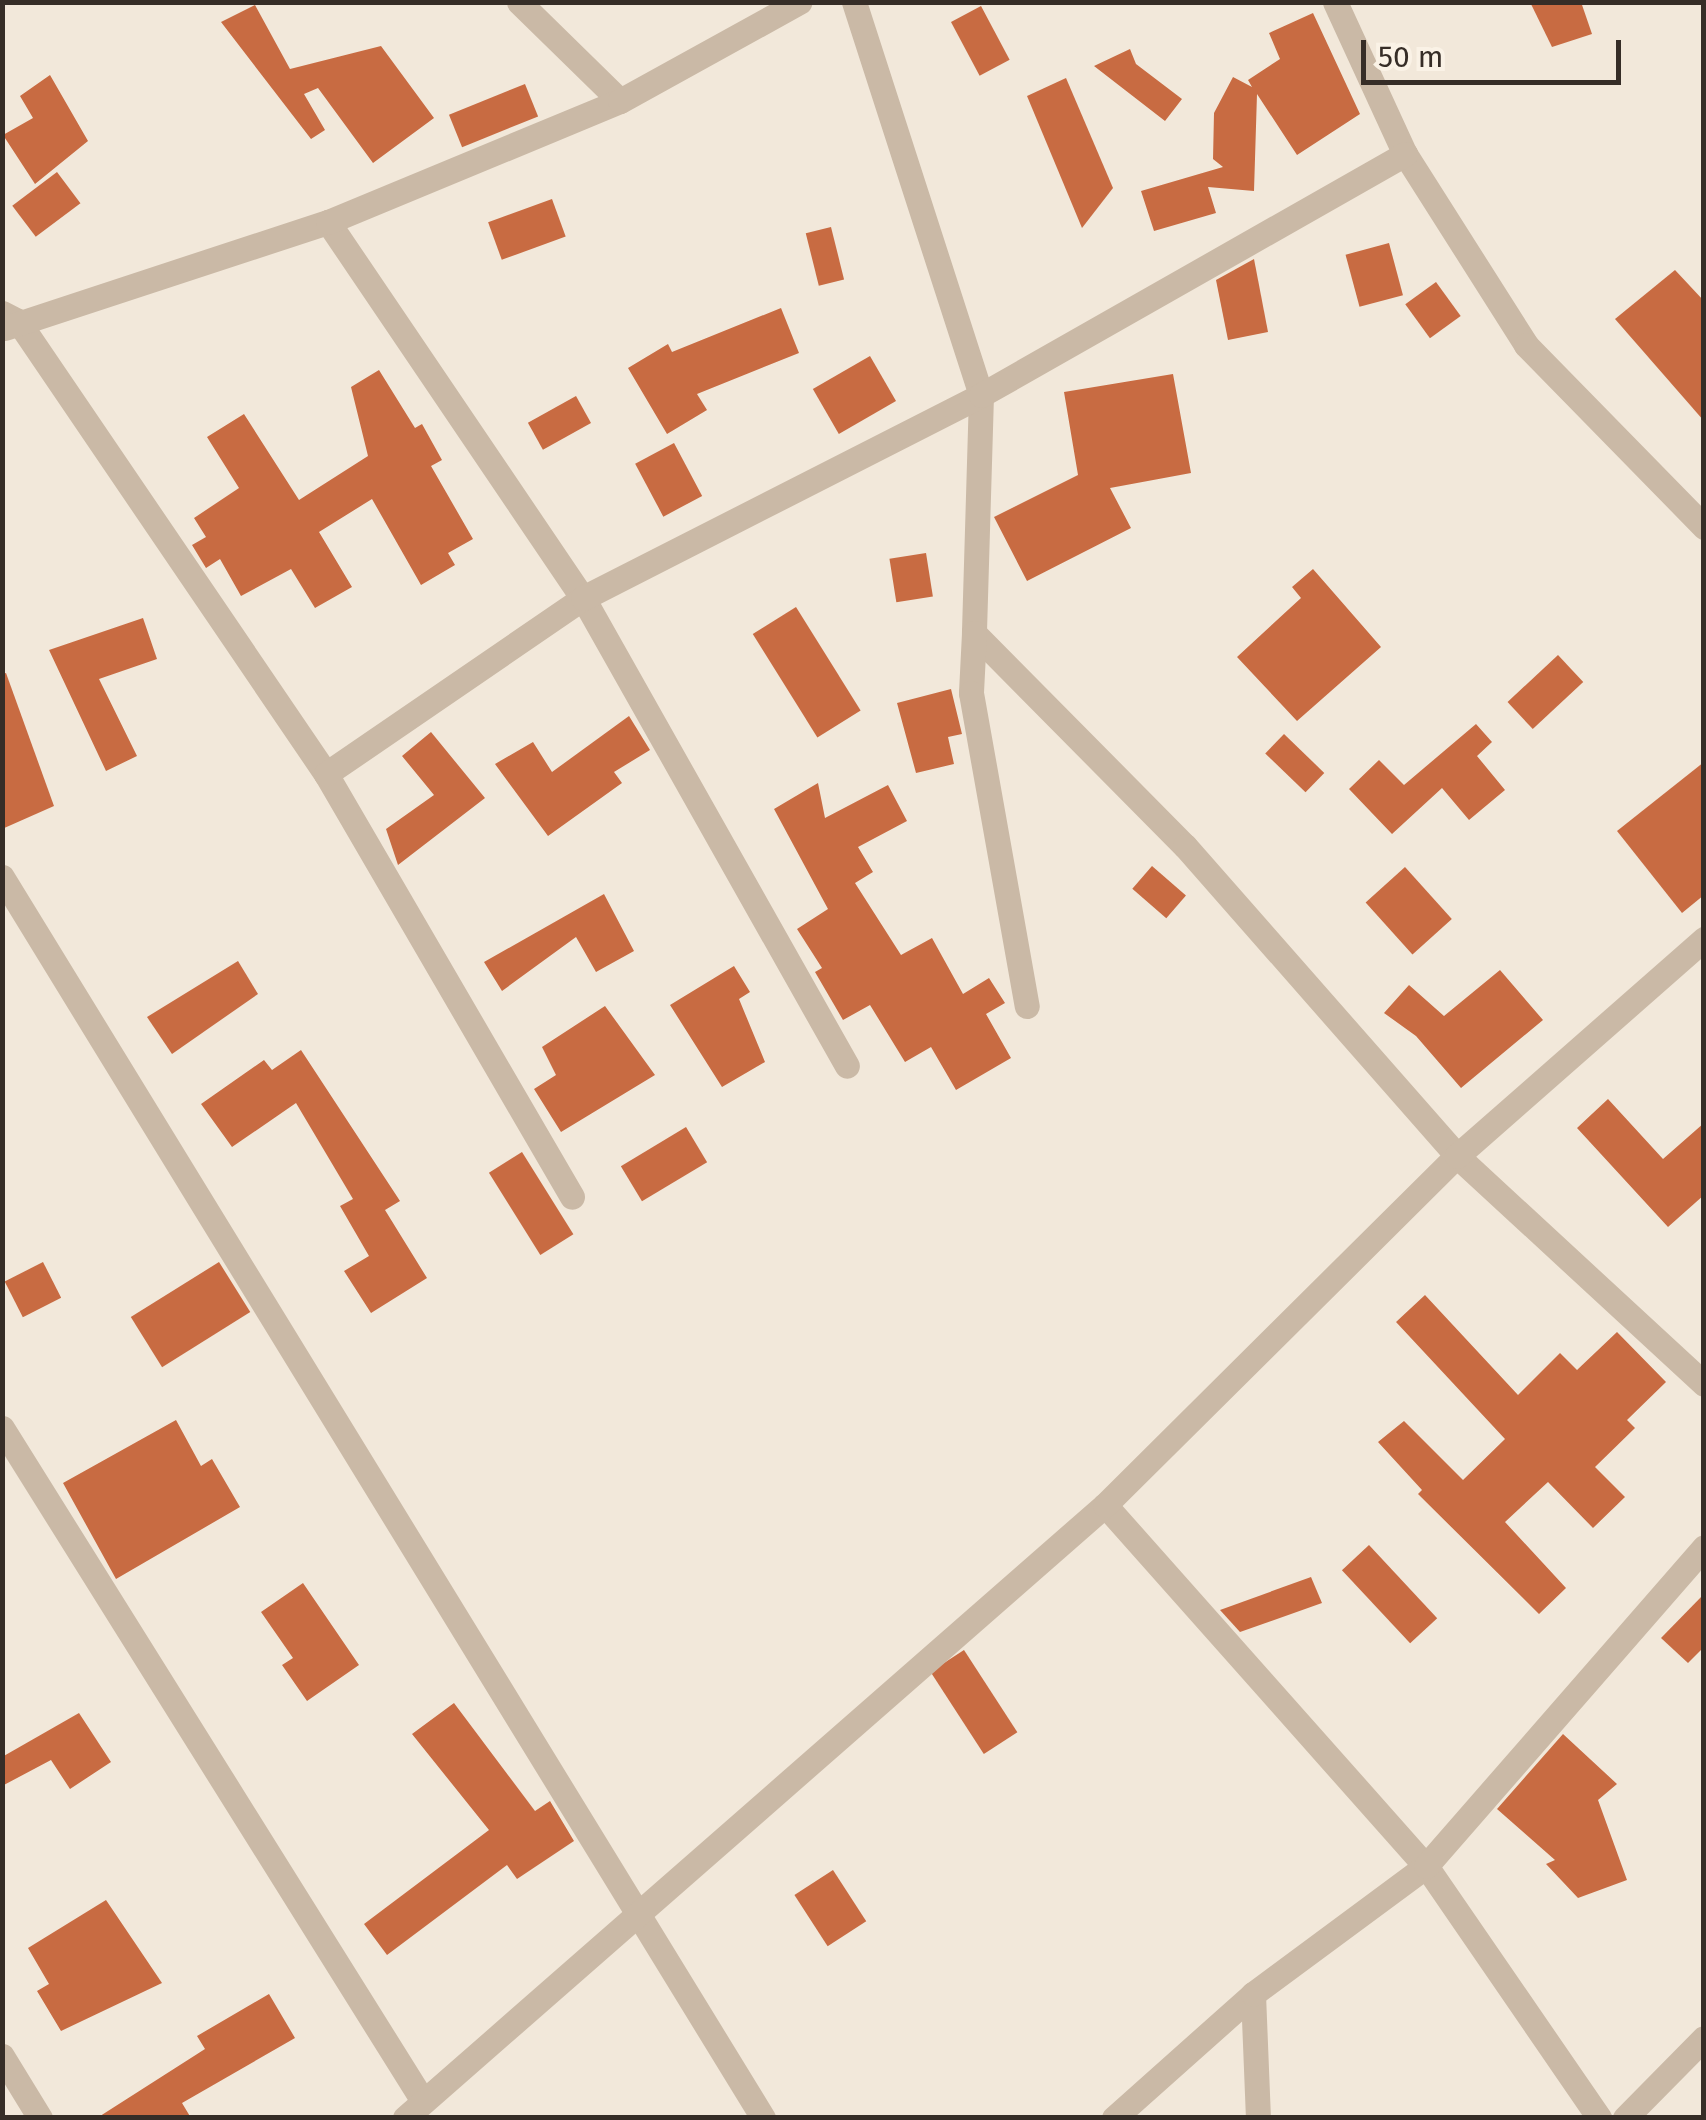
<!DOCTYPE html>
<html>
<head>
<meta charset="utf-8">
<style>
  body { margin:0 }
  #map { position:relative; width:1706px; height:2120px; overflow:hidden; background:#f2e8da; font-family:"Fira Sans",sans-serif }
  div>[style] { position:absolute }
  .building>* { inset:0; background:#c86b42; transform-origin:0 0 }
  .minor>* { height:25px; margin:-12.5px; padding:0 12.5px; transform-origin:12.5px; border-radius:12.5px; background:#cab9a6 }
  span { translate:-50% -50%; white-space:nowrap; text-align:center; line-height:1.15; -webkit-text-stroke:8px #faf2e6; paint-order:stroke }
  .frame { position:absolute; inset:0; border:5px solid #362d27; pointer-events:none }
  .scale { position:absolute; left:1361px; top:40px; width:260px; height:45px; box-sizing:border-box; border:5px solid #362d27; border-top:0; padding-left:12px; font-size:30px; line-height:35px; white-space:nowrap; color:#362d27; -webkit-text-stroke:8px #faf2e6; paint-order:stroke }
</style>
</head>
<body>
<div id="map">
  <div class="building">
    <div style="clip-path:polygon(1530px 2px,1581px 2px,1592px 34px,1552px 47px)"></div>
    <div style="clip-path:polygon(255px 5px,290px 69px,381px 46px,434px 118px,373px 163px,318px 88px,304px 94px,325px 130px,311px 139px,221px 22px)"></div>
    <div style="left:981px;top:6px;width:61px;height:34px;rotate:62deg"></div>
    <div style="clip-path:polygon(1313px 13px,1360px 114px,1297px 155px,1257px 94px,1254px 191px,1208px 187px,1216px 213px,1154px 231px,1141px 191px,1223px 167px,1213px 159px,1214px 113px,1233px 77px,1252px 87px,1248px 80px,1280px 59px,1269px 33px)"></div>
    <div style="clip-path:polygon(1130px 49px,1136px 64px,1182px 99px,1165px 121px,1094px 66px)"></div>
    <div style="clip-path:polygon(50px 75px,88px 141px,35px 184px,3px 135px,33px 118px,20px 96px)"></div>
    <div style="clip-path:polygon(1066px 78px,1113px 188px,1082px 228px,1027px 96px)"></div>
    <div style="left:525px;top:84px;width:35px;height:82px;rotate:68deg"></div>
    <div style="left:57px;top:172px;width:39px;height:56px;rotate:53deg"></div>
    <div style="left:552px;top:199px;width:40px;height:68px;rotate:70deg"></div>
    <div style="left:831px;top:227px;width:54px;height:26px;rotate:76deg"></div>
    <div style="left:1389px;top:243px;width:54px;height:45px;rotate:75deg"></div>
    <div style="clip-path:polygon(1254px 259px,1268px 332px,1228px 340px,1216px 280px)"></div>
    <div style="clip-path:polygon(1675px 270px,1704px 301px,1704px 421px,1615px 319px)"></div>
    <div style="left:1436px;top:282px;width:42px;height:38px;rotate:54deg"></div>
    <div style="clip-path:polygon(781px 308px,799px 353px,697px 394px,707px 410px,667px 434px,628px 368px,668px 344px,672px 352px)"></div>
    <div style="left:870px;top:356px;width:52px;height:66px;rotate:60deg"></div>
    <div style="clip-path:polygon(379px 370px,415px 428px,422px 424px,442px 460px,431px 466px,473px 539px,448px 553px,455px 565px,421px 585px,372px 499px,319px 532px,352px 587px,315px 608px,291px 569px,241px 596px,220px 559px,206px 568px,192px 545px,206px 537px,194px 518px,239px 488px,207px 437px,244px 414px,299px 500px,368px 456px,351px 387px)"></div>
    <div style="clip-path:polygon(1173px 374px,1191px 473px,1110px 488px,1131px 528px,1027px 581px,994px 517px,1078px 475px,1064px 392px)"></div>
    <div style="left:576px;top:396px;width:31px;height:55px;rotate:61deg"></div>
    <div style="left:674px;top:443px;width:60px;height:44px;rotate:62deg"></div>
    <div style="left:926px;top:553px;width:44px;height:37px;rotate:81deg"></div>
    <div style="clip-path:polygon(1313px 569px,1381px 647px,1297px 721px,1237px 657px,1301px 598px,1292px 587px)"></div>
    <div style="left:796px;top:607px;width:122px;height:51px;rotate:58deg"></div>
    <div style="clip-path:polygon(143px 618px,157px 659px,99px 679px,137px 756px,106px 771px,49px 650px)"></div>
    <div style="left:1558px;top:655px;width:37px;height:69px;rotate:47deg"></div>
    <div style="clip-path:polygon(6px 673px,54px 806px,2px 829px,2px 674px)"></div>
    <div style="clip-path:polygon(951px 689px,962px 734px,948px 737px,954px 764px,916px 773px,897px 703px)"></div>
    <div style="clip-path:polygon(629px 716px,650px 750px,614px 772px,622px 783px,548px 836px,495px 764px,533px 742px,552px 772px)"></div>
    <div style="clip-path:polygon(1476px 724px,1492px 742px,1477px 756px,1505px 790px,1469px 820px,1442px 788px,1392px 834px,1349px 789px,1379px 760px,1404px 785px)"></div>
    <div style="clip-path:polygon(431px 732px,485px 798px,398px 865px,386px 829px,434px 795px,402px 756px)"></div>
    <div style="left:1284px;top:734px;width:56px;height:27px;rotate:44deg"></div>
    <div style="clip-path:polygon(1704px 762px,1704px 895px,1682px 913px,1617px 831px)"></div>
    <div style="clip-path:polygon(818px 783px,825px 818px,888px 785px,907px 821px,858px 847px,873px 872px,855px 883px,901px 955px,932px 938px,963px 994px,989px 978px,1005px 1003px,986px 1014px,1011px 1058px,956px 1090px,931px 1047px,905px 1062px,870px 1005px,843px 1020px,815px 972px,822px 968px,797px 929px,828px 909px,774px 809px)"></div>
    <div style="left:1152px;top:866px;width:45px;height:30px;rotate:41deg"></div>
    <div style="left:1405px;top:867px;width:70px;height:53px;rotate:48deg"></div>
    <div style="clip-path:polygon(604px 894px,634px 951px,596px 972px,576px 937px,502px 991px,484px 962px)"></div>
    <div style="clip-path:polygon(238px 961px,258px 994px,172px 1054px,147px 1017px)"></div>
    <div style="clip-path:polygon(734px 966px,750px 992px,739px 999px,765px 1062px,722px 1087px,670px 1005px)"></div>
    <div style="clip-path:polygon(1500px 970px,1543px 1020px,1461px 1088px,1416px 1036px,1384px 1013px,1409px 985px,1444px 1016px)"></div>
    <div style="clip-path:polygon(605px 1006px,655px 1075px,561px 1132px,534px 1089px,556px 1075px,542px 1047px)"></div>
    <div style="clip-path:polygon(301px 1050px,400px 1201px,385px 1210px,427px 1278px,371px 1313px,344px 1271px,369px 1256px,340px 1206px,353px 1199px,296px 1103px,232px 1147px,201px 1104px,264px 1060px,272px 1070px)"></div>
    <div style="clip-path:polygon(1608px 1099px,1663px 1159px,1704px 1123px,1704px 1195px,1668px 1227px,1577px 1128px)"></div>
    <div style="left:686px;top:1127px;width:41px;height:76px;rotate:59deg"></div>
    <div style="left:522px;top:1152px;width:97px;height:39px;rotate:58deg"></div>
    <div style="left:43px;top:1262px;width:40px;height:43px;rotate:63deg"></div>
    <div style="left:219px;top:1262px;width:59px;height:104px;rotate:58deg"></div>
    <div style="clip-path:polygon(1425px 1295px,1518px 1395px,1560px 1353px,1577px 1370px,1617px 1332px,1666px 1382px,1627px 1420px,1635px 1428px,1595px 1467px,1625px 1497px,1593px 1528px,1548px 1482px,1505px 1522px,1566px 1588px,1539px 1614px,1418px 1494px,1422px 1490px,1378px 1442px,1404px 1421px,1463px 1480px,1505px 1439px,1396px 1322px)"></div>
    <div style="clip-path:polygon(176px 1420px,201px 1466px,212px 1459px,240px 1507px,116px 1579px,63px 1483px)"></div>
    <div style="left:1369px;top:1545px;width:100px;height:37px;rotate:47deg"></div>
    <div style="clip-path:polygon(1311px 1577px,1322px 1603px,1240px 1632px,1220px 1610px)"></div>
    <div style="clip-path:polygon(303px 1583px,359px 1665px,307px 1701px,282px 1665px,293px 1658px,261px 1612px)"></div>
    <div style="clip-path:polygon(1704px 1594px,1704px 1647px,1688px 1663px,1661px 1638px)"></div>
    <div style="left:964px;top:1650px;width:98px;height:40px;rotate:57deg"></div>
    <div style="clip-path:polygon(454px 1703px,535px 1811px,550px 1801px,574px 1841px,517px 1879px,507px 1865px,387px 1955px,364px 1924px,489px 1830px,412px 1734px)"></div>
    <div style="clip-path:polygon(79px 1713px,111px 1762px,70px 1789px,51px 1760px,2px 1786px,2px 1757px)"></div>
    <div style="clip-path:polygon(1563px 1734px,1617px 1784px,1598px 1800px,1627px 1880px,1578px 1898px,1546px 1864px,1555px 1860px,1497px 1809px)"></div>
    <div style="left:833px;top:1870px;width:61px;height:46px;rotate:57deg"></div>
    <div style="clip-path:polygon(106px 1900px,162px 1983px,61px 2031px,37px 1991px,49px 1984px,28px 1948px)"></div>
    <div style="clip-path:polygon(269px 1994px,295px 2038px,182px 2103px,191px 2118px,97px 2118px,205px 2049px,197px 2036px)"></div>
  </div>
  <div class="minor">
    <div style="left:519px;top:2px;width:141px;rotate:44.4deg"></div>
    <div style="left:854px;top:2px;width:413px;rotate:72.1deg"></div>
    <div style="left:981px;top:395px;width:238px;rotate:91.7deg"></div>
    <div style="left:974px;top:633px;width:300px;rotate:45.3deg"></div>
    <div style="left:1185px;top:846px;width:412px;rotate:48.7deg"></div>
    <div style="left:1457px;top:1156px;width:336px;rotate:42.7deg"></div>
    <div style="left:1335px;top:2px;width:167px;rotate:65.3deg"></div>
    <div style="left:1405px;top:154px;width:226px;rotate:57.6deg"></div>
    <div style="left:1526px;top:345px;width:255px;rotate:45.6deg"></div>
    <div style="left:328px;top:222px;width:454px;rotate:55.9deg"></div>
    <div style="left:583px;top:598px;width:537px;rotate:60.57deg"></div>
    <div style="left:2px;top:313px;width:18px;rotate:27deg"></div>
    <div style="left:18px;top:321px;width:548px;rotate:55.79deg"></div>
    <div style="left:326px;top:774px;width:489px;rotate:59.8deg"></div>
    <div style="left:5px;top:328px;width:340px;rotate:-18.2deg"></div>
    <div style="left:328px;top:222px;width:316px;rotate:-22.5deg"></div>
    <div style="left:620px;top:101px;width:205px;rotate:-28.9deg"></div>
    <div style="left:974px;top:633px;width:60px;rotate:92.9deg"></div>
    <div style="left:971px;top:693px;width:318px;rotate:79.9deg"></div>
    <div style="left:326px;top:774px;width:311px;rotate:-34.4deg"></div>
    <div style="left:583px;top:598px;width:447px;rotate:-27deg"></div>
    <div style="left:981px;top:395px;width:488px;rotate:-29.6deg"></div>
    <div style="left:2px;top:877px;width:1456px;rotate:58.48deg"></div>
    <div style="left:2px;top:1428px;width:794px;rotate:57.97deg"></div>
    <div style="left:1105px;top:1505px;width:483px;rotate:48.4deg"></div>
    <div style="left:1426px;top:1866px;width:306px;rotate:55.5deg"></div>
    <div style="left:1253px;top:1994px;width:124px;rotate:87.7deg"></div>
    <div style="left:2px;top:2056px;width:73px;rotate:58.5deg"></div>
    <div style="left:405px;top:2118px;width:930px;rotate:-41.21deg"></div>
    <div style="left:1105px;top:1505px;width:496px;rotate:-44.8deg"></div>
    <div style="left:1457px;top:1156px;width:329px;rotate:-41.3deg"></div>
    <div style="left:1114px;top:2118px;width:186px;rotate:-41.7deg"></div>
    <div style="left:1253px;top:1994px;width:215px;rotate:-36.5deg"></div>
    <div style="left:1426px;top:1866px;width:423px;rotate:-48.9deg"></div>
    <div style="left:1625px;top:2118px;width:112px;rotate:-45.4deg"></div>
  </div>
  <div class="frame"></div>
  <div class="scale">50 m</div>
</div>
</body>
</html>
